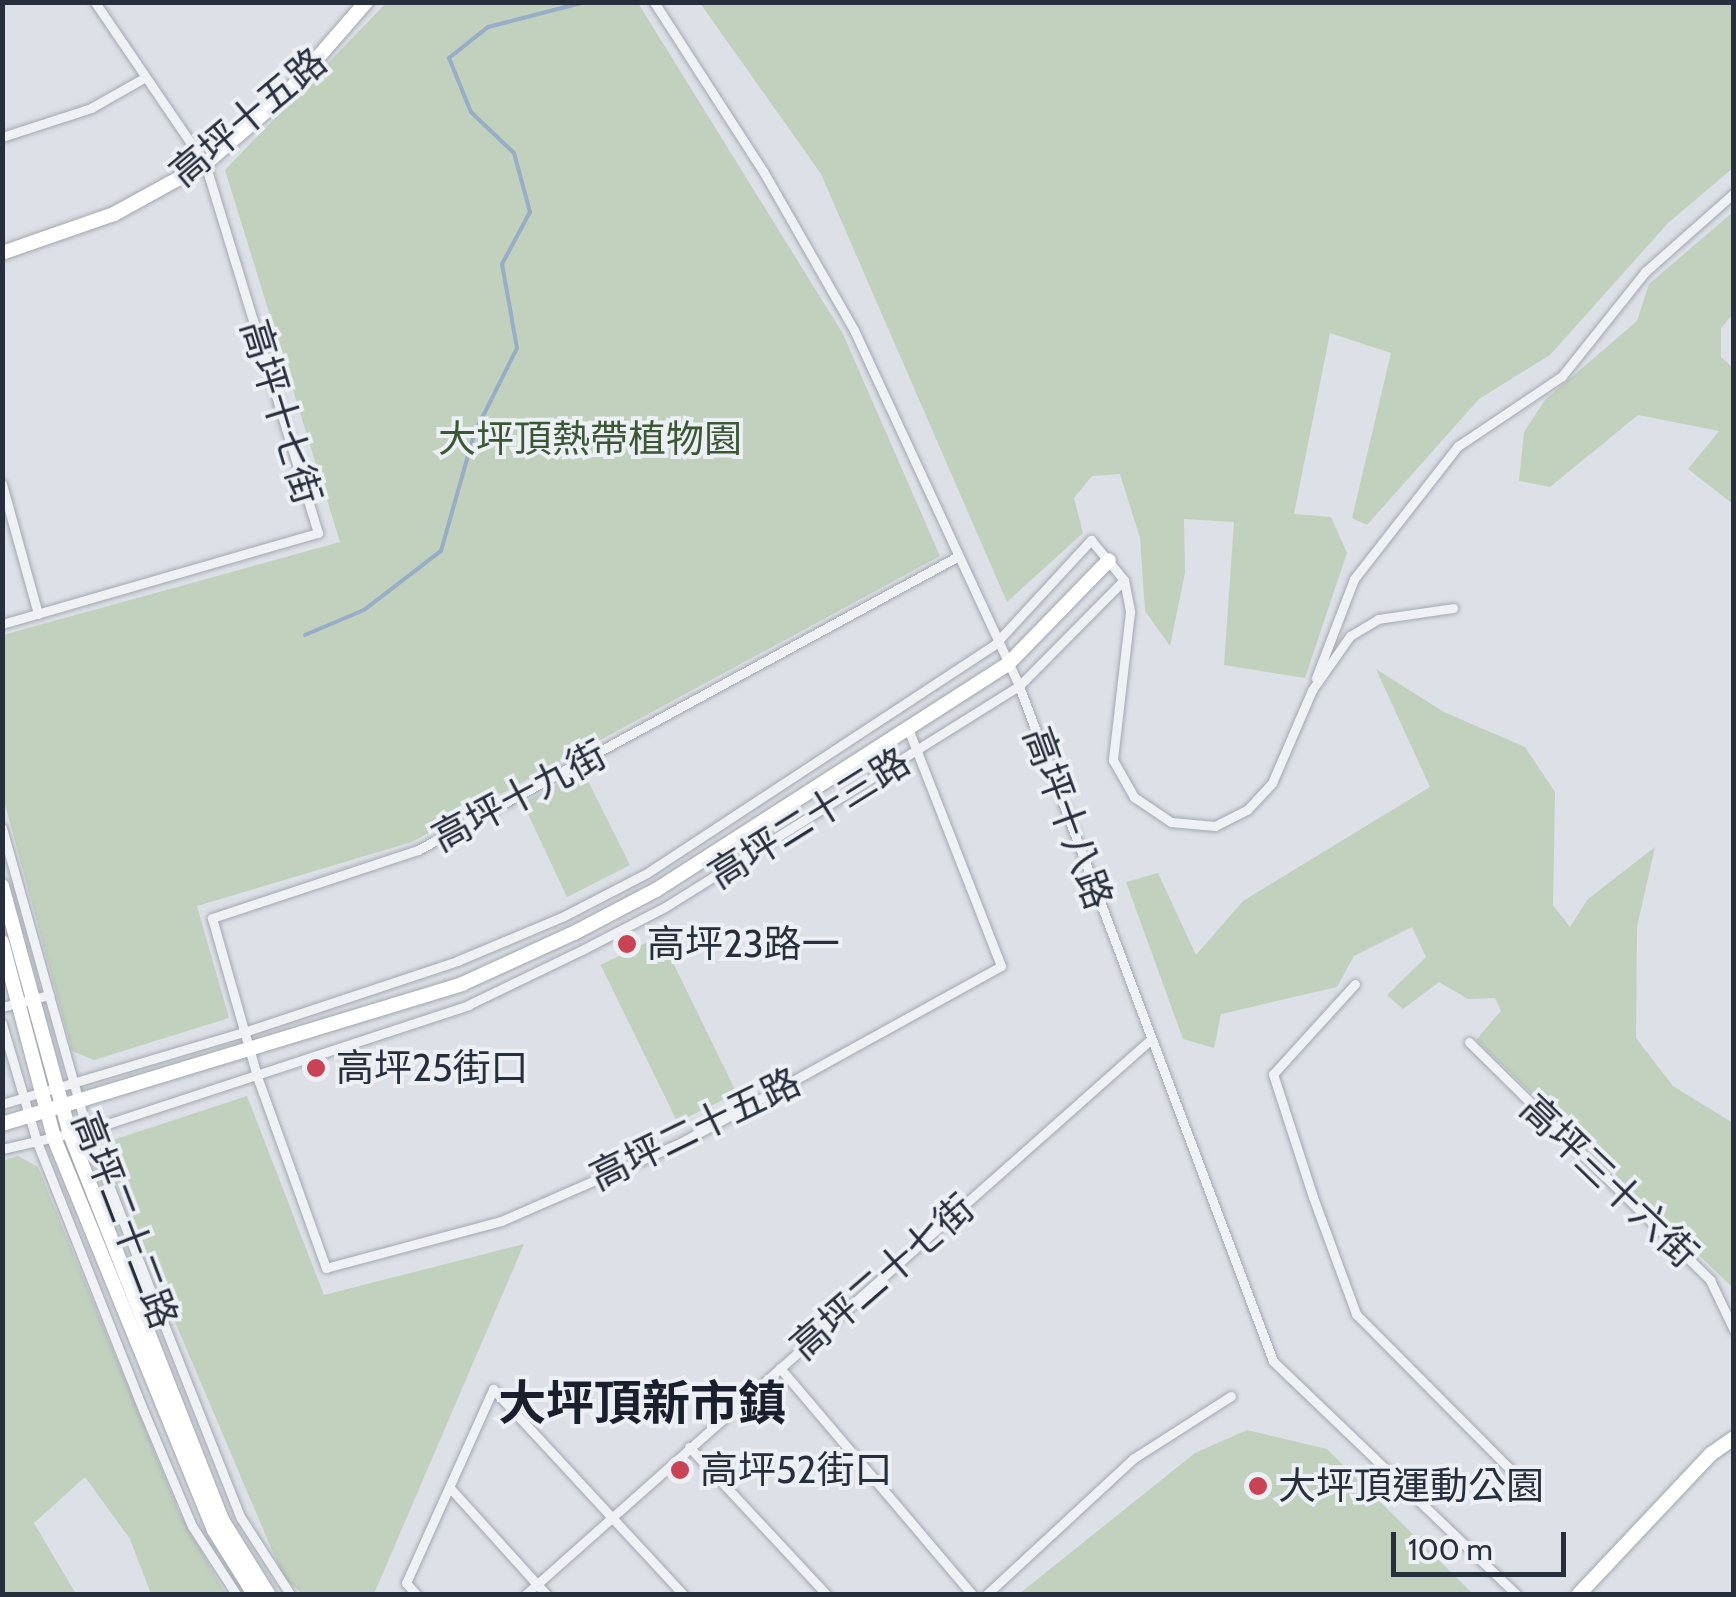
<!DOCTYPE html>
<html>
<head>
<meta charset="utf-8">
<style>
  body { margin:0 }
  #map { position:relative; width:1736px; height:1597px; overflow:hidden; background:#dde0e6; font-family:Cabin,"Noto Sans TC",sans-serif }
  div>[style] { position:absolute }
  .green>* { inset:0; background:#c2d0be; transform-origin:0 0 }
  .stream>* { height:4px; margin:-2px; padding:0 2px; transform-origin:2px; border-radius:2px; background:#98adc6 }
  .roads { filter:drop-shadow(0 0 2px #a3a7b0) drop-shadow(0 0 2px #a3a7b0) }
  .street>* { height:9px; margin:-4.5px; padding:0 4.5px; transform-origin:4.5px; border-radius:4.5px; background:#eff1f5 }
  .secondary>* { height:14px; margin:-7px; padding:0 7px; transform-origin:7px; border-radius:7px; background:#fff }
  .dots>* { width:28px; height:28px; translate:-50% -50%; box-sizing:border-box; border:5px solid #eceff4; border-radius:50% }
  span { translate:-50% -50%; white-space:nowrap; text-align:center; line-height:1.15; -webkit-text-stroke:8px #eceff4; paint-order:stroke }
  .street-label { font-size:38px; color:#272e3c }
  .park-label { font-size:38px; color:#3a5834 }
  .poi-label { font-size:38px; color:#272e3c }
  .left { translate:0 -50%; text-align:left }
  .district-label { font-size:48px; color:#191f2d; font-weight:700 }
  .frame { position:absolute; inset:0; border:5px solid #272e3c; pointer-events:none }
  .scale { position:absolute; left:1391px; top:1532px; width:175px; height:45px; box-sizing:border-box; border:5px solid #272e3c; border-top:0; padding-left:12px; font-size:30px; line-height:35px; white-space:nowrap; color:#272e3c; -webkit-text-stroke:8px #eceff4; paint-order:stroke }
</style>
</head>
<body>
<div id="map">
  <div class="green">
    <div style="clip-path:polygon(386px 3px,638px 3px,843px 334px,940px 556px,412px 842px,197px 906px,229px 1018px,94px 1060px,72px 1051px,3px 797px,3px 635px,340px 542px,225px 170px)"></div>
    <div style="clip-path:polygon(700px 3px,1733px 3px,1733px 168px,1668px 223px,1550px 355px,1479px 399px,1367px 525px,1352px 518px,1391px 353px,1330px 333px,1294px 514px,1331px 517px,1347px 553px,1305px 678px,1224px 665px,1234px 522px,1184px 519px,1185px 573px,1170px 646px,1145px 611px,1140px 538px,1120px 474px,1092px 476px,1074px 498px,1083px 533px,1007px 602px,821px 174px)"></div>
    <div style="clip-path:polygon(1733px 212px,1733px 314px,1721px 328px,1721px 357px,1733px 368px,1733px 504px,1688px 469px,1719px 431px,1638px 415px,1550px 487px,1519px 481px,1524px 432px,1545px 400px,1637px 321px,1649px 284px)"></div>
    <div style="clip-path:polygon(1376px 669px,1444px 712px,1525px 747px,1555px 792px,1553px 905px,1570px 927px,1588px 899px,1655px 847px,1637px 927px,1636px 1038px,1673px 1086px,1733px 1123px,1733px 1288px,1476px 1040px,1501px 1011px,1495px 998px,1468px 999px,1439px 982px,1403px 1009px,1387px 995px,1426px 957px,1412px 927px,1354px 956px,1337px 987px,1221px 1014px,1214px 1048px,1183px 1039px,1126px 882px,1158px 873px,1196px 955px,1243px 901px,1430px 787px)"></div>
    <div style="clip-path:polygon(583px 771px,630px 865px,567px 897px,526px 810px,528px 800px)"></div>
    <div style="left:660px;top:936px;width:175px;height:66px;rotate:64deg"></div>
    <div style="clip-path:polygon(247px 1096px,324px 1295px,524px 1244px,374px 1594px,302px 1594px,283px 1576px,111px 1171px,110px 1141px)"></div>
    <div style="clip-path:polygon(18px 1156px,38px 1167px,180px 1514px,226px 1594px,151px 1594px,130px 1539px,85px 1477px,34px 1523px,76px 1594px,3px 1594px,2px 1161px)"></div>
    <div style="clip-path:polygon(1247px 1430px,1327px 1449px,1473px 1594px,1019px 1594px,1195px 1453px)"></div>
  </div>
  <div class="stream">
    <div style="left:305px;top:635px;width:64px;rotate:-23deg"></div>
    <div style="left:364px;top:610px;width:97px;rotate:-37.5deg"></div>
    <div style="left:441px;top:551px;width:122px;rotate:-74.2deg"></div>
    <div style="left:474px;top:434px;width:96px;rotate:-63.4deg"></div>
    <div style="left:517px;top:348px;width:85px;rotate:-100.1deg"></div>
    <div style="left:502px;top:264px;width:59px;rotate:-61.7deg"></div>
    <div style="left:530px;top:212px;width:61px;rotate:-105.2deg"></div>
    <div style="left:514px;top:153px;width:59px;rotate:-136.4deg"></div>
    <div style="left:471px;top:112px;width:58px;rotate:-112.2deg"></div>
    <div style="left:449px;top:58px;width:50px;rotate:-38.5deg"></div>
    <div style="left:488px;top:27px;width:100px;rotate:-14.5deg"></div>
  </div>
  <div class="roads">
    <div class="street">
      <div style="left:654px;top:2px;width:201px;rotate:57.2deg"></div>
      <div style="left:763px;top:171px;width:183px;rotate:60.2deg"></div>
      <div style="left:854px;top:330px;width:392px;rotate:65.1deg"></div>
      <div style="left:1019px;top:686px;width:721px;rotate:69.38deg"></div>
      <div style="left:1273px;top:1361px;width:337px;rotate:43.8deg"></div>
      <div style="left:2px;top:137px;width:94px;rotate:-18deg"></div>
      <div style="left:91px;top:108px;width:59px;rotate:-29.6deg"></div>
      <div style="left:2px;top:484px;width:135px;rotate:74.5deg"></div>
      <div style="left:2px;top:624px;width:329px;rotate:-16.1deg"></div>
      <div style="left:318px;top:533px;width:386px;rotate:-107deg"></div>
      <div style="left:205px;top:164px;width:196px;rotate:-124.2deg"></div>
      <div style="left:1316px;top:678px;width:106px;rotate:-69deg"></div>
      <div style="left:1354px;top:579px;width:169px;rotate:-52deg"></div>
      <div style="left:1458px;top:446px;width:125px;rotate:-33.9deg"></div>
      <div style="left:1562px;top:376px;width:133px;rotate:-51.4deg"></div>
      <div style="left:1645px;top:272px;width:119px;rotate:-41.6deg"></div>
      <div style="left:909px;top:731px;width:252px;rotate:68.6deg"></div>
      <div style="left:1001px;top:966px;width:369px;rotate:151.1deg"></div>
      <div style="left:678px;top:1144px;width:193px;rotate:156.5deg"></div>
      <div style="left:501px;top:1221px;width:181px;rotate:165deg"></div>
      <div style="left:326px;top:1268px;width:204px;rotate:-109.8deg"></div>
      <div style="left:257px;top:1076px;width:164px;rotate:-105.9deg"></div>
      <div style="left:212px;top:918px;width:217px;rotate:-18.3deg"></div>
      <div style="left:418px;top:850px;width:611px;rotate:-28.54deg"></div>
      <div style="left:2px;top:828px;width:314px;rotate:74.3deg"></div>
      <div style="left:87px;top:1130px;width:417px;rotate:68.4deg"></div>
      <div style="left:241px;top:1518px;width:90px;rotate:57.2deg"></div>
      <div style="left:1355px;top:984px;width:122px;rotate:132.3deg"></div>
      <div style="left:1273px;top:1074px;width:129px;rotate:72deg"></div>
      <div style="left:1313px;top:1197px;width:125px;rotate:69.8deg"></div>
      <div style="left:1356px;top:1314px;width:228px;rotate:45.2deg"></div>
      <div style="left:2px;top:1007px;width:49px;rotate:-14.3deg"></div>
      <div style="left:2px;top:1024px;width:123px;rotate:73.5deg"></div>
      <div style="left:37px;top:1142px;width:290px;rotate:68.4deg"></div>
      <div style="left:144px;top:1412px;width:124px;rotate:67.2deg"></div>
      <div style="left:192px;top:1526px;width:81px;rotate:57.1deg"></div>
      <div style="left:1469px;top:1042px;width:339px;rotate:44.6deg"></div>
      <div style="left:1710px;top:1280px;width:55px;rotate:64.4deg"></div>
      <div style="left:2px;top:1104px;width:252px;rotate:-16.6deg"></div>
      <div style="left:244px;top:1032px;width:225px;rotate:-18.4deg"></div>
      <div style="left:457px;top:961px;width:116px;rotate:-22.8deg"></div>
      <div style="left:564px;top:916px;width:93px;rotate:-27.4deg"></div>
      <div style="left:647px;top:873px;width:417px;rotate:-33.3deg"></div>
      <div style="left:995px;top:644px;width:142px;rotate:-47.3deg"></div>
      <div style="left:1091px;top:540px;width:52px;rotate:50.5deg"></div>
      <div style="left:1124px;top:580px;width:33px;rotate:79deg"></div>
      <div style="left:1130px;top:612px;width:149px;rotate:96.6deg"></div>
      <div style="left:1113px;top:760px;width:43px;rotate:60.4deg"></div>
      <div style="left:1134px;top:797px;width:45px;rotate:34deg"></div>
      <div style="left:1171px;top:822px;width:44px;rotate:5.2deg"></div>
      <div style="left:1215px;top:826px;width:36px;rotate:-27deg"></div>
      <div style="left:1247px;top:810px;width:37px;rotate:-47deg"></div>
      <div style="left:1272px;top:783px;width:101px;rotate:-66.7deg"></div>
      <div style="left:1312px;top:690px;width:66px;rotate:-54.9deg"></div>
      <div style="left:1350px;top:636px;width:33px;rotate:-31deg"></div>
      <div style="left:1378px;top:619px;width:76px;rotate:-8.3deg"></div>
      <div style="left:2px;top:1149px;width:98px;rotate:-12.9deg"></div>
      <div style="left:98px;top:1127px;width:390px;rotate:-18.2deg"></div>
      <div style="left:468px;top:1005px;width:127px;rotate:-25.8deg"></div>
      <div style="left:582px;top:950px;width:93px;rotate:-27.4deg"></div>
      <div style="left:665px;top:907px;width:417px;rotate:-32deg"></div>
      <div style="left:1019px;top:686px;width:149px;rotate:-45.3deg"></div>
      <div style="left:780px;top:1368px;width:297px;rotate:49.7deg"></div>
      <div style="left:689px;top:1447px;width:201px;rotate:47deg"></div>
      <div style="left:451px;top:1489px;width:142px;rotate:47.9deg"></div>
      <div style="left:416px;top:1594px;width:15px;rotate:-132deg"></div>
      <div style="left:406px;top:1583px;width:213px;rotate:-65.8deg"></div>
      <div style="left:493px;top:1389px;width:280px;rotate:47.2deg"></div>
      <div style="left:526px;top:1594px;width:834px;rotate:-41.6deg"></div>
      <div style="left:987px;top:1594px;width:200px;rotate:-42.8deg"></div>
      <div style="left:1134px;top:1458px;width:115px;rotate:-32.6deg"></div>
    </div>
    <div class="secondary">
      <div style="left:2px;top:253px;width:119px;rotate:-19.2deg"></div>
      <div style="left:114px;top:214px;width:104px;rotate:-28.8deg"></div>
      <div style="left:205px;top:164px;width:108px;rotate:-40.9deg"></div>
      <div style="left:287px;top:93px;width:121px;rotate:-49deg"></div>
      <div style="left:2px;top:886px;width:257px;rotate:74.7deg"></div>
      <div style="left:70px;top:1134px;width:415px;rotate:68.5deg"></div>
      <div style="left:222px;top:1520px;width:87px;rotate:58.1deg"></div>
      <div style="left:2px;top:942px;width:203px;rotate:75.1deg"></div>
      <div style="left:54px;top:1138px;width:423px;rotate:67.8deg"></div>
      <div style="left:214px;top:1530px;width:75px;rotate:58deg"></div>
      <div style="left:2px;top:1124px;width:481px;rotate:-16.9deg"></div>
      <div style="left:462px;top:984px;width:123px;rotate:-24.5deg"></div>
      <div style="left:574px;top:933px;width:93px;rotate:-27.7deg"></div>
      <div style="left:656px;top:890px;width:417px;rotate:-32.7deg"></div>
      <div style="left:1007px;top:665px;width:146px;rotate:-45.8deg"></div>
      <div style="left:1579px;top:1594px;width:192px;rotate:-46.7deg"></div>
      <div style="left:1711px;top:1454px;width:28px;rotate:-35deg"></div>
    </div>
  </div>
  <div class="dots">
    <div style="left:627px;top:944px;background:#ca4355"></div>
    <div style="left:316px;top:1068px;background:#ca4355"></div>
    <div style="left:680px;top:1470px;background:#ca4355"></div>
    <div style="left:1258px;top:1486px;background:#ca4355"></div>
  </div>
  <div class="street-label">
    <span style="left:248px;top:117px;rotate:-40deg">高坪十五路</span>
    <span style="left:281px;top:412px;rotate:73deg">高坪十七街</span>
    <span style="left:519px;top:796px;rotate:-28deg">高坪十九街</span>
    <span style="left:809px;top:818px;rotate:-32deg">高坪二十三路</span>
    <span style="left:1068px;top:818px;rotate:70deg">高坪十八路</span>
    <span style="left:695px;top:1129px;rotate:-26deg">高坪二十五路</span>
    <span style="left:1609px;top:1181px;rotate:44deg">高坪三十六街</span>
    <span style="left:125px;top:1220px;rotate:69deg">高坪二十二路</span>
    <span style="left:882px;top:1277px;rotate:-41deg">高坪二十七街</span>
  </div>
  <div class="park-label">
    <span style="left:590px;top:439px">大坪頂熱帶植物園</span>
  </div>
  <div class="poi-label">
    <span class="left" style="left:647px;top:944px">高坪23路一</span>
    <span class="left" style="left:336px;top:1068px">高坪25街口</span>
    <span class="left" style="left:700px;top:1470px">高坪52街口</span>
    <span class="left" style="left:1278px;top:1486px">大坪頂運動公園</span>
  </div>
  <div class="district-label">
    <span style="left:642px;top:1404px">大坪頂新市鎮</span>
  </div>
  <div class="frame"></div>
  <div class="scale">100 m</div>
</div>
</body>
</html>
